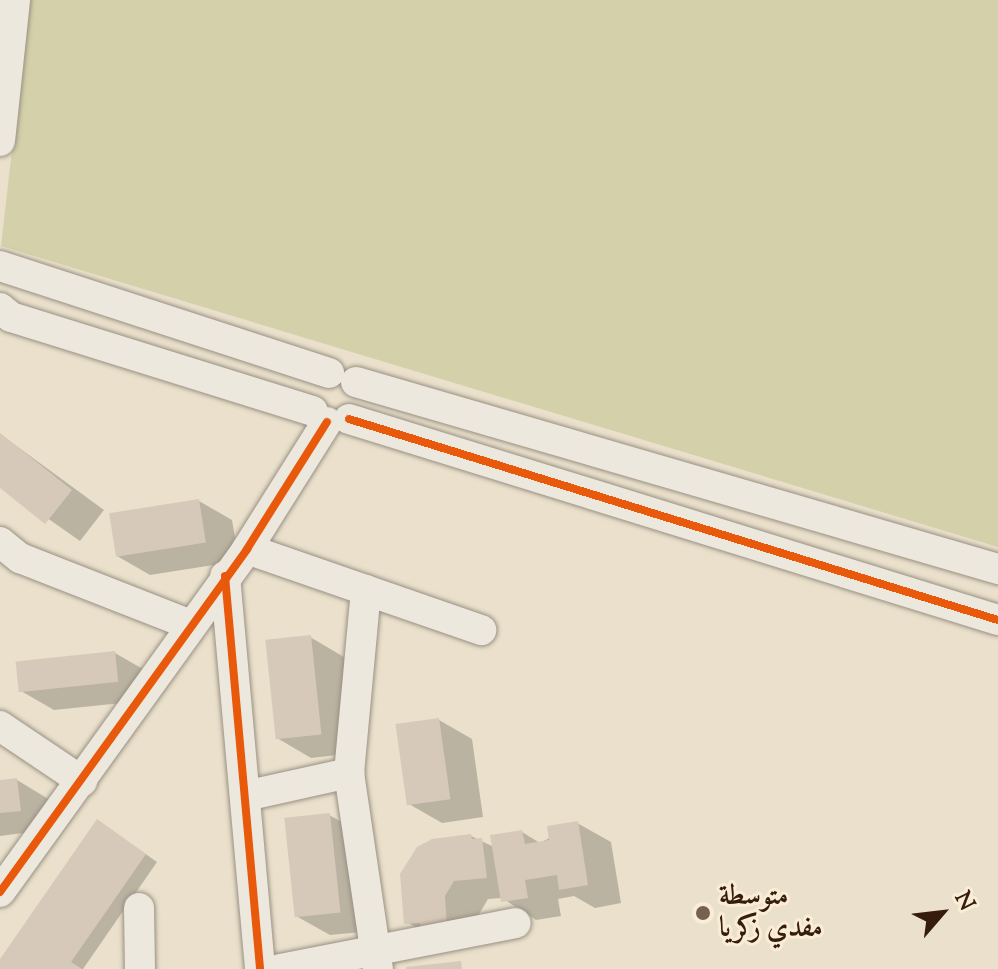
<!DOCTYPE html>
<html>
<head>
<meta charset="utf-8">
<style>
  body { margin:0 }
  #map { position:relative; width:998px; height:969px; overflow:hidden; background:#eae0cb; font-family:"Sorts Mill Goudy",Amiri,serif }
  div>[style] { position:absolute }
  .green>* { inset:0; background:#d4d0a9 }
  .shadow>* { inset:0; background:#0003 }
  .building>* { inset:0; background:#d7c9b9; transform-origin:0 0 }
  .roads { filter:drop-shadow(0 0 2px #999083) drop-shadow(0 0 2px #999083) }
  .minor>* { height:30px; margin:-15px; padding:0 15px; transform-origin:15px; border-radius:15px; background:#ede8de }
  .cycleway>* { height:8px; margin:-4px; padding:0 4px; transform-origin:4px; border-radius:4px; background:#e8590c }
  .dots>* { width:22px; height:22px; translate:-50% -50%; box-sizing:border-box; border:4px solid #faedd5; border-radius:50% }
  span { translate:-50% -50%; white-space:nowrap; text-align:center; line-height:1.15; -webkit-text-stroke:6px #faedd5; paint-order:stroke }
  .poi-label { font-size:28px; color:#361c0d; font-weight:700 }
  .left { translate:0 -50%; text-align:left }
  .north { position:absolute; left:902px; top:873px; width:80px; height:80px; -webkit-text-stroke:6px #faedd5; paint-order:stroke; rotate:62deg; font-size:22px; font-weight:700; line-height:32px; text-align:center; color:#361c0d }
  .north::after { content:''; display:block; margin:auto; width:28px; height:36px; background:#361c0d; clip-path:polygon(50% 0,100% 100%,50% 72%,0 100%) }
</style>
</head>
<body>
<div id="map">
  <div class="green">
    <div style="clip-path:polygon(29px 0,998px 0,998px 547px,1px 246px)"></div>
  </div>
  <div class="shadow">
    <div style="clip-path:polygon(0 434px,104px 510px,80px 541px,0 485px)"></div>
    <div style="clip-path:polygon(199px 501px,232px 520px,239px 561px,150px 575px,117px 556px)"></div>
    <div style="clip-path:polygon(310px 637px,344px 657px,354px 753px,311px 758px,277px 738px)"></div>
    <div style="clip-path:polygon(115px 653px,148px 672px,151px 700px,54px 710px,21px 691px)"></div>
    <div style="clip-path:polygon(439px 720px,472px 739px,483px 817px,442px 823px,409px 804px)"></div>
    <div style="clip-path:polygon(17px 780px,50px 800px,54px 829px,0 836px,0 782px)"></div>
    <div style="clip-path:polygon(329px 815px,363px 834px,373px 931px,330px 935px,296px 916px)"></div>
    <div style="clip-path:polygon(577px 823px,611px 842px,621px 903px,595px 908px,574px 896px,558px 899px,561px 916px,536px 920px,502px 898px,488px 899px,478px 916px,480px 946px,456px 948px,406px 922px,471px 836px,494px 847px,522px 832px,540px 843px)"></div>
    <div style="clip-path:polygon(110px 829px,157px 862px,83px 969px,0 969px)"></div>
  </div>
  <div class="building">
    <div style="clip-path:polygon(0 433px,72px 490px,45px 524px,0 488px)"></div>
    <div style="left:199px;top:499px;width:44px;height:91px;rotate:81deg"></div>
    <div style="left:311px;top:635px;width:100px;height:46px;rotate:84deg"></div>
    <div style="left:115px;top:651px;width:31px;height:100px;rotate:84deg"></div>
    <div style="left:439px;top:718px;width:82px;height:44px;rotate:82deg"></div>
    <div style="clip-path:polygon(17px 778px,21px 811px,0 813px,0 780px)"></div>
    <div style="left:330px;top:813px;width:100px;height:46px;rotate:84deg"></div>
    <div style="clip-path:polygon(97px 819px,146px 854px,71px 962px,82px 969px,0 969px,0 959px)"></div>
    <div style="clip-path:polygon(578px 821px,588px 885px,559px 890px,557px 875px,525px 880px,528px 898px,501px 902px,490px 835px,522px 830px,525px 844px,549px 840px,547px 826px)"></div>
    <div style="clip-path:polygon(471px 834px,472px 839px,482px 838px,487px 878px,454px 881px,445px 896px,447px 928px,421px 930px,420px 923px,404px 924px,400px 874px,417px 847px,432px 839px)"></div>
    <div style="clip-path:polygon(461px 961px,462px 969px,406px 969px,406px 967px)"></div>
  </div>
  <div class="roads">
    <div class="minor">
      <div style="left:0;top:141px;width:142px;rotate:-83.9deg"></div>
      <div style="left:0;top:266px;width:346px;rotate:18deg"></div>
      <div style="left:0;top:308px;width:14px;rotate:39deg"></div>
      <div style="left:11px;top:317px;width:316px;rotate:17.3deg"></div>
      <div style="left:356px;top:382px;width:669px;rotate:16.24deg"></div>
      <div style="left:349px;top:419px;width:679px;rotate:17.21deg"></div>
      <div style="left:0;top:542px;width:26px;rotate:39deg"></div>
      <div style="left:20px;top:558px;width:184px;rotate:21.4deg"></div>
      <div style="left:247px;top:549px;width:248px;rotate:19.1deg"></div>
      <div style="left:225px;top:576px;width:395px;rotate:84.9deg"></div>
      <div style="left:366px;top:590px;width:184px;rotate:95.3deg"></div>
      <div style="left:349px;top:773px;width:198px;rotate:81.6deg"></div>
      <div style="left:0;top:726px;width:99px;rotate:33.9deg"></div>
      <div style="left:245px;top:796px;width:107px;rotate:-12.5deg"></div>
      <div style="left:0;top:892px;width:423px;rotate:-54.2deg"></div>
      <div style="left:247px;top:549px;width:150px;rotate:-57.8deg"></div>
      <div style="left:139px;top:908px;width:61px;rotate:89.1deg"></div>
      <div style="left:280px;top:969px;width:240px;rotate:-11deg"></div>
    </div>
  </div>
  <div class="cycleway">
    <div style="left:349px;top:419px;width:679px;rotate:17.21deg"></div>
    <div style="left:225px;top:576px;width:395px;rotate:84.9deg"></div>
    <div style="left:0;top:892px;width:423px;rotate:-54.2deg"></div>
    <div style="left:247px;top:549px;width:150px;rotate:-57.8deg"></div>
  </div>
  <div class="dots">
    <div style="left:703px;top:913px;background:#756150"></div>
  </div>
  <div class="poi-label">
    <span class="left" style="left:719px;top:913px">متوسطة<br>مفدي زكريا</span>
  </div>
  <div class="north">N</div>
</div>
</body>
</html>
